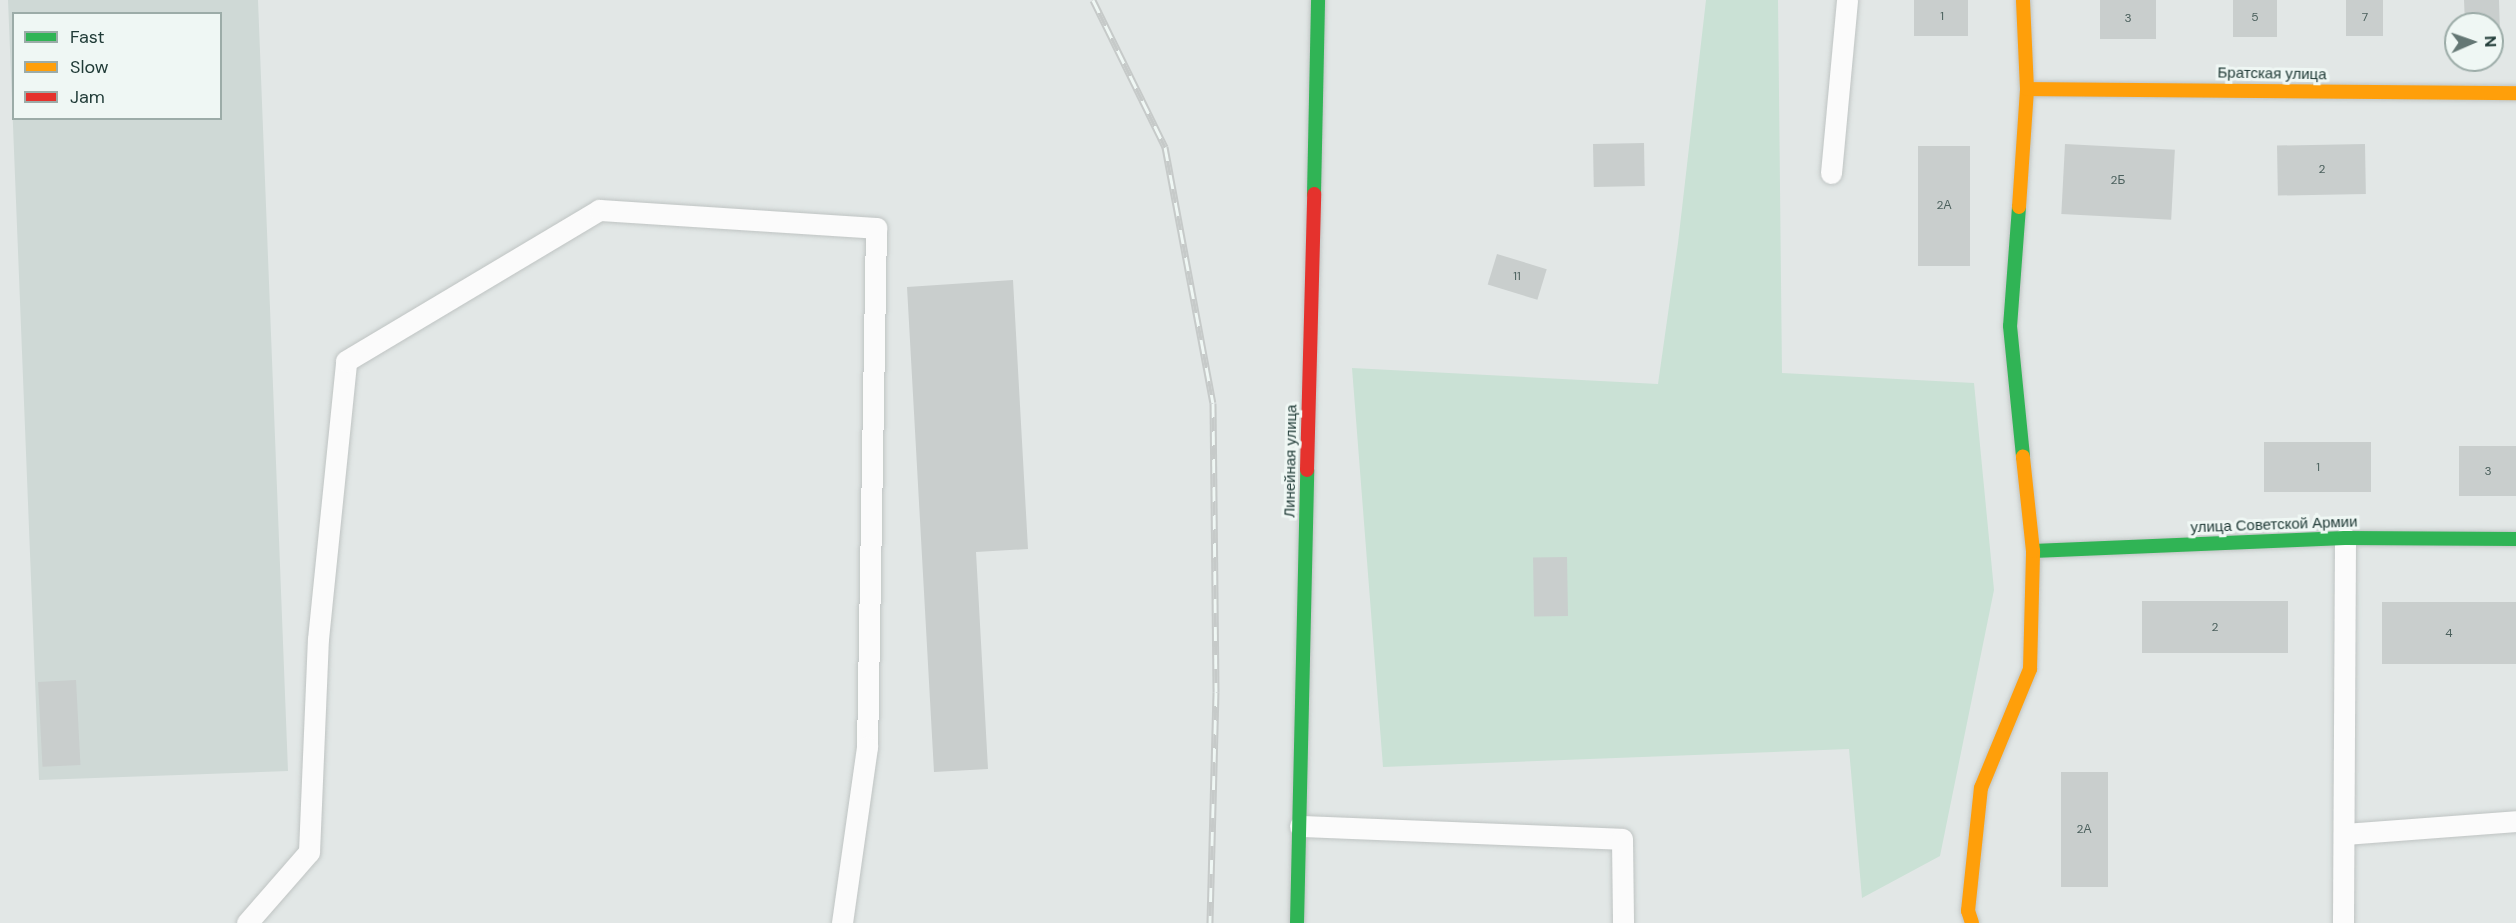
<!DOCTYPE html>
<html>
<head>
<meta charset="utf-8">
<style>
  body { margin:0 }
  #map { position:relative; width:2516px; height:923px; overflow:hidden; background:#e2e7e6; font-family:"DM Sans",sans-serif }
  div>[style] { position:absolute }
  .built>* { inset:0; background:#cfd9d6 }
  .green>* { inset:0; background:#cae1d5 }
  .building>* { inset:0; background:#c9cecd; transform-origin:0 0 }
  .roads { filter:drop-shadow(0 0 2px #bfc4c3) drop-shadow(0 0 2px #bfc4c3) }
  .lane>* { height:21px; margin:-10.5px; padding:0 10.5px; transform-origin:10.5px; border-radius:10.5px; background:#fbfbfb }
  .fast>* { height:14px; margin:-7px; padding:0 7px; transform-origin:7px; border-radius:7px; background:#30b455 }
  .slow>* { height:14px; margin:-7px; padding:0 7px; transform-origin:7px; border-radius:7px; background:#ff9f0a }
  .jam>* { height:14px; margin:-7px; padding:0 7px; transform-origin:7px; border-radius:7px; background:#e5322d }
  .rail>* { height:7px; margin-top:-3.5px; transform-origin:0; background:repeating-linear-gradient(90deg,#eff7f4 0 14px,#c6cac9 0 28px); box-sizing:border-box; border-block:2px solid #c6cac9 }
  span { translate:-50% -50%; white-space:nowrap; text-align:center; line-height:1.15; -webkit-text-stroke:6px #eff7f4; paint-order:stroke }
  .number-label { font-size:12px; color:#4b605d }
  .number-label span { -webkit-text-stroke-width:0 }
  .street-label { font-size:15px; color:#203b37 }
  .legend { position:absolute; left:12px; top:12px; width:210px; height:108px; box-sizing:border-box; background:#eff7f4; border:2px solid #9caca8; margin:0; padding:8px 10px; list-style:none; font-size:18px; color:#203b37 }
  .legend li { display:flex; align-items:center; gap:12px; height:30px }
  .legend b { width:30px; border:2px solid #9caca8 }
  .north { position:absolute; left:2444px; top:12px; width:60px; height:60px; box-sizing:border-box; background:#eff7f4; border:2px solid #9caca8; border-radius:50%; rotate:88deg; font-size:16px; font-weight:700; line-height:24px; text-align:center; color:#203b37 }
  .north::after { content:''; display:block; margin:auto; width:21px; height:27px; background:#647774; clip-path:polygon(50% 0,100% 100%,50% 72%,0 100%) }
</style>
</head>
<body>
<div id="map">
  <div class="built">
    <div style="clip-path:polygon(evenodd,8px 0,258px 0,288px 771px,39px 780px,8px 0,14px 14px,220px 14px,220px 118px,14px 118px,14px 14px)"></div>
  </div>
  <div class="green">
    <div style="clip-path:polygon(1706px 0,1778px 0,1782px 373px,1974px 383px,1994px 590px,1940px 856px,1862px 898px,1849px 749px,1383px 767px,1352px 368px,1658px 384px,1678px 243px)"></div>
  </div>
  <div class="building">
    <div style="left:1914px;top:0;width:54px;height:36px"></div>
    <div style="left:2100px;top:0;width:56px;height:39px"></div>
    <div style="left:2233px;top:0;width:44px;height:37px"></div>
    <div style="left:2346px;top:0;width:37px;height:36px"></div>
    <div style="clip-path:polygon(2464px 0,2499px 0,2500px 35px,2492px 35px,2492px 24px,2465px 24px)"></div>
    <div style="left:1644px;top:143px;width:43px;height:51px;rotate:89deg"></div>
    <div style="left:2065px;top:144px;width:110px;height:70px;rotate:3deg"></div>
    <div style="left:2365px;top:144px;width:50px;height:88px;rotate:89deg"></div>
    <div style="left:1918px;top:146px;width:52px;height:120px"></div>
    <div style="left:1497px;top:254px;width:52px;height:32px;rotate:17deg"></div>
    <div style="clip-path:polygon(1013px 280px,1028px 549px,976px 552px,988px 769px,934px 772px,907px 287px)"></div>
    <div style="left:2371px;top:442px;width:50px;height:107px;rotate:90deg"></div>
    <div style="left:2516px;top:446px;width:50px;height:57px;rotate:90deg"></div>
    <div style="left:1567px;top:557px;width:59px;height:34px;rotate:89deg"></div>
    <div style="left:2288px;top:601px;width:52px;height:146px;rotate:90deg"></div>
    <div style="left:2516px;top:602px;width:62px;height:134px;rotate:90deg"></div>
    <div style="left:76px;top:680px;width:85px;height:38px;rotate:87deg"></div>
    <div style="left:2061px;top:772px;width:47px;height:115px"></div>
  </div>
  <div class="roads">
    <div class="lane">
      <div style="left:1831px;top:173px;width:174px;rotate:-84.7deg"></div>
      <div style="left:1300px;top:826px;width:322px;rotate:2.3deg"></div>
      <div style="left:1622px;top:839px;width:84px;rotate:89.3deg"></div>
      <div style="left:2345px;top:834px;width:171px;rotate:-4.3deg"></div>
      <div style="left:247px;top:923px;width:94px;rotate:-48.9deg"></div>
      <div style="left:309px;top:852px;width:213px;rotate:-87.6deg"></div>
      <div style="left:318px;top:639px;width:279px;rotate:-84.2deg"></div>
      <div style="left:346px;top:361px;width:295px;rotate:-30.8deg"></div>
      <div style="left:599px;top:210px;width:278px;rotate:3.7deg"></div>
      <div style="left:876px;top:228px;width:519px;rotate:90.99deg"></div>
      <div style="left:867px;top:747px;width:178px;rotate:98.1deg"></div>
      <div style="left:2343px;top:923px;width:385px;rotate:-89.7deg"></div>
    </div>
    <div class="fast">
      <div style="left:1314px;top:194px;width:194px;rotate:-88.8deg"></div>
      <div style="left:2019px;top:207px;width:119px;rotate:94.3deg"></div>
      <div style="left:2010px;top:326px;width:132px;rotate:84.3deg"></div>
      <div style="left:2033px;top:551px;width:312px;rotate:-2.4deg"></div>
      <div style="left:2345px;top:538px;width:171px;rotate:0.3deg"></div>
      <div style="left:1297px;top:923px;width:453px;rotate:-88.7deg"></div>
    </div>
    <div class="slow">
      <div style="left:2027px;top:89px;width:489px;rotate:0.5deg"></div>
      <div style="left:2019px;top:207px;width:118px;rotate:-86.1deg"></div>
      <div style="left:2027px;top:89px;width:89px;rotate:-92.6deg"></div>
      <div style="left:1972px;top:923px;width:13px;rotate:-108deg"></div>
      <div style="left:1968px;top:911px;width:124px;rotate:-84deg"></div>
      <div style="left:1981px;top:788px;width:129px;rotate:-67.6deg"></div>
      <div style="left:2030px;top:669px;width:118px;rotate:-88.5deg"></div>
      <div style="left:2033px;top:551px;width:95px;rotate:-96.1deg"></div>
    </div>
    <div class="jam">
      <div style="left:1307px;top:470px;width:276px;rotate:-88.5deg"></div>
    </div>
  </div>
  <div class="rail">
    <div style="left:1093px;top:0;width:164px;rotate:63.9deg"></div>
    <div style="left:1165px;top:147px;width:260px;rotate:79.4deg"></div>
    <div style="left:1213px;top:403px;width:289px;rotate:89.4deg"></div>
    <div style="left:1216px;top:692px;width:231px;rotate:91.5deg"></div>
  </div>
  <div class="number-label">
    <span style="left:1942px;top:17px">1</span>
    <span style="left:2255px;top:18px">5</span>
    <span style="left:2365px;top:18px">7</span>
    <span style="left:2128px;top:19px">3</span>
    <span style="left:2322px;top:170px">2</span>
    <span style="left:2118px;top:181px">2Б</span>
    <span style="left:1944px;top:206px">2А</span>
    <span style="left:1517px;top:277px">11</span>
    <span style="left:2318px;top:468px">1</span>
    <span style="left:2488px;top:472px">3</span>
    <span style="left:2215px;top:628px">2</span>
    <span style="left:2449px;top:634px">4</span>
    <span style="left:2084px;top:830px">2А</span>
  </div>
  <div class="street-label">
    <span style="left:2272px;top:74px;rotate:1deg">Братская улица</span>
    <span style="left:1291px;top:461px;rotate:-89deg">Линейная улица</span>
    <span style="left:2274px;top:525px;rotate:-2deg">улица Советской Армии</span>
  </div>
  <ul class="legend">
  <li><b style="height:8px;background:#30b455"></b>Fast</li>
  <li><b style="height:8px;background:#ff9f0a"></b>Slow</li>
  <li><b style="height:8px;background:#e5322d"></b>Jam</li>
  </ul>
  <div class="north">N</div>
</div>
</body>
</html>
